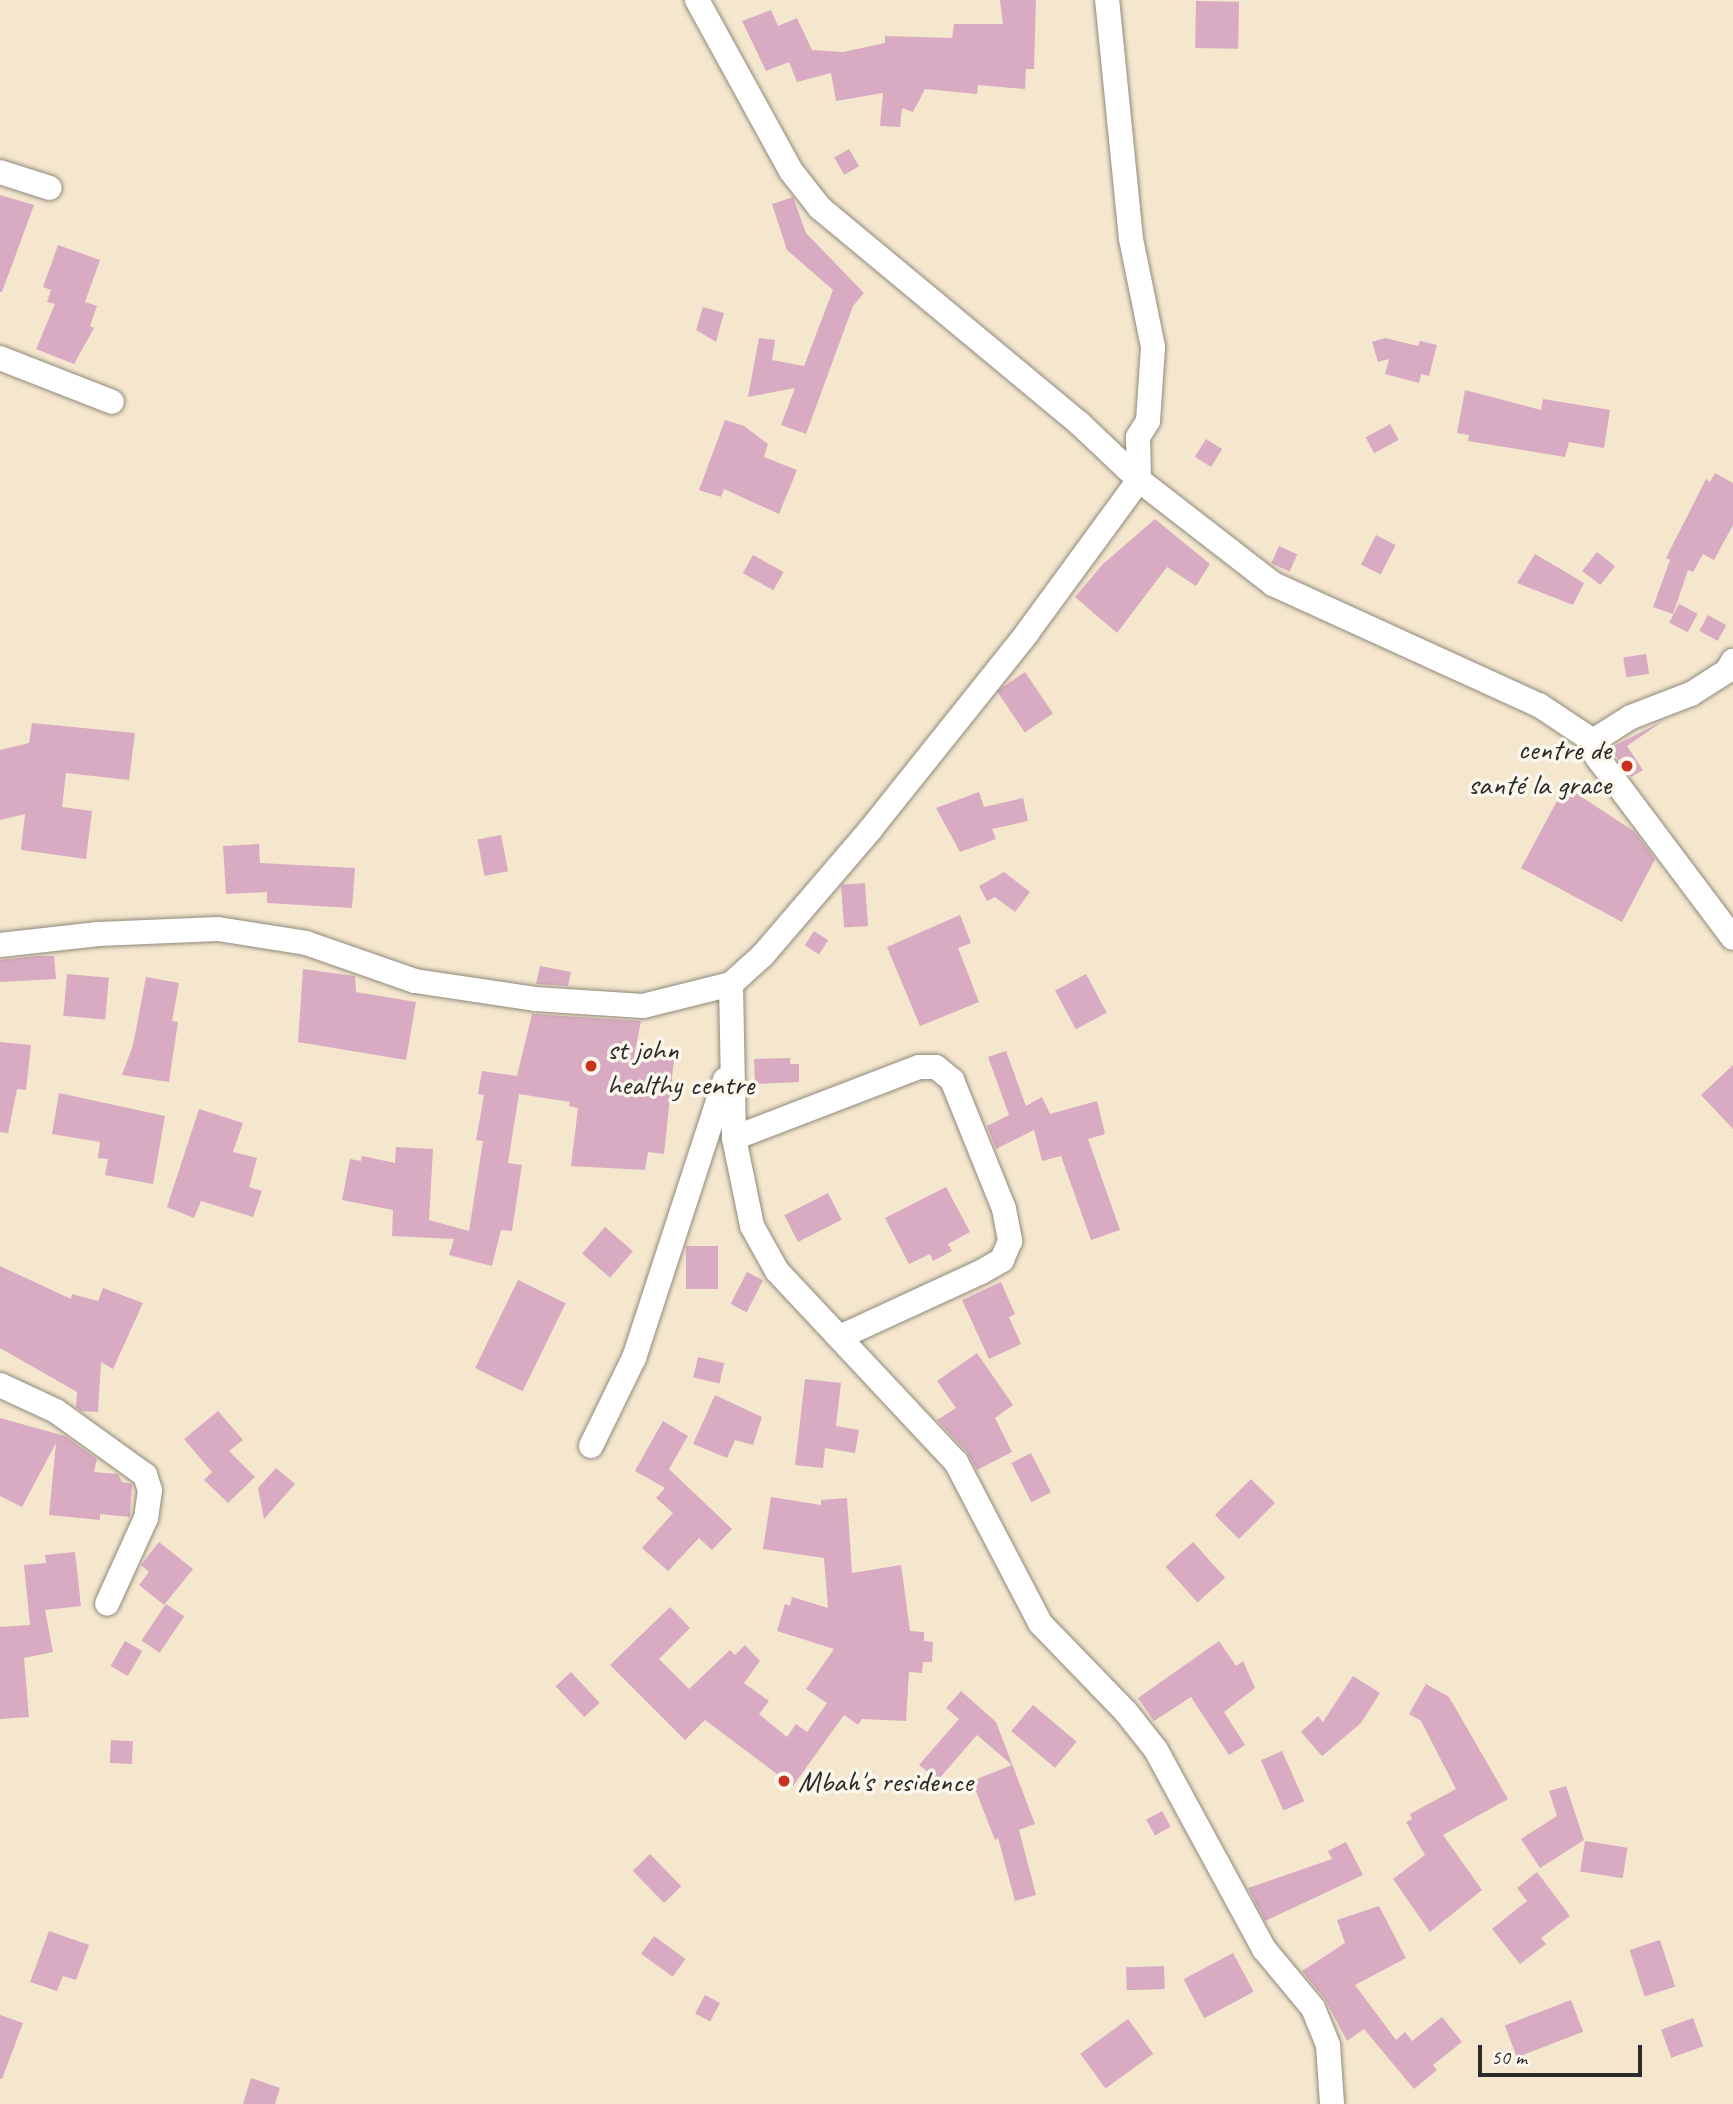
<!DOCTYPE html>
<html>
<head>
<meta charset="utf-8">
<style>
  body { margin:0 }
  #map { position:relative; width:1733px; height:2104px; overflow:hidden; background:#f4e7ce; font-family:Caveat,sans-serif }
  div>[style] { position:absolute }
  .building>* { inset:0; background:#d8abc2; transform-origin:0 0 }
  .roads { filter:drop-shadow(0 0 2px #90897c) drop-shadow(0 0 2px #90897c) }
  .minor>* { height:24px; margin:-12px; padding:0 12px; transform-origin:12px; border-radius:12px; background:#fff }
  .dots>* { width:19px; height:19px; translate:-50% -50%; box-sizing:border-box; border:4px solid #fbf7ec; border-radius:50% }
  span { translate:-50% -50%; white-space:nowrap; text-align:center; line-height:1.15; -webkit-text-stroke:7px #fbf7ec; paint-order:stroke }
  .poi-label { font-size:30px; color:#2b2b2b }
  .right { translate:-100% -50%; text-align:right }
  .left { translate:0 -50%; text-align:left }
  .scale { position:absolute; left:1478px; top:2045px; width:164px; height:32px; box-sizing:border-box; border:4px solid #2b2b2b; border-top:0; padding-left:9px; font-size:21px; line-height:24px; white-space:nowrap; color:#2b2b2b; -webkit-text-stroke:5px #fbf7ec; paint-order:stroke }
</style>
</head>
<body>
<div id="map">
  <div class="building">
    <div style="clip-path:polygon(1000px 0,1036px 0,1034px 69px,1026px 69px,1025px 89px,978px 85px,977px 94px,925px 89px,913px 112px,902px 108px,900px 127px,880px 126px,883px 93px,836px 101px,831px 73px,797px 82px,789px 62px,766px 71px,742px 21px,771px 10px,778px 26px,797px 18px,812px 50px,843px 52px,885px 43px,885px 36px,952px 38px,954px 24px,1003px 24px)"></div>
    <div style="left:1196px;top:1px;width:43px;height:47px;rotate:1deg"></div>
    <div style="left:849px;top:149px;width:20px;height:17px;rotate:60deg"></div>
    <div style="clip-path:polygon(0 195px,34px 205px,2px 292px,0 292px)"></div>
    <div style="clip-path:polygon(793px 197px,806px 233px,864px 293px,853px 306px,806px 434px,781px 425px,795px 388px,748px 397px,759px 338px,775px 340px,772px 360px,804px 366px,833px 290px,787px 250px,772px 204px)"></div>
    <div style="clip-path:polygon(58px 245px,100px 260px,85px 302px,97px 306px,90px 326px,94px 328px,74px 364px,36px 349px,55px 304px,47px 302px,51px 290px,43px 287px)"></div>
    <div style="clip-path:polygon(703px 307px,724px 313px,716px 342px,696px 330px)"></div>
    <div style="clip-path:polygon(1385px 338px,1418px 346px,1420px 341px,1437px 345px,1429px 376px,1421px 374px,1419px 383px,1385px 374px,1389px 359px,1378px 362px,1372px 342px)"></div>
    <div style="clip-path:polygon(1465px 390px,1541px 410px,1543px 399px,1610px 410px,1604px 448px,1569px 442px,1565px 457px,1468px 441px,1469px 435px,1457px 433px)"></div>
    <div style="clip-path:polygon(725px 420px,744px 426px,768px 444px,764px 457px,797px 470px,779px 514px,724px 489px,721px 497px,699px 490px)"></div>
    <div style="left:1390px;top:424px;width:18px;height:28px;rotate:61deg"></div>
    <div style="left:1206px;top:439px;width:19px;height:21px;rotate:32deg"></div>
    <div style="clip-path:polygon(1715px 473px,1733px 483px,1733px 525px,1714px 560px,1703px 554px,1693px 572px,1688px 570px,1673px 614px,1653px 607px,1670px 560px,1666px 558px,1706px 479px,1710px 482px)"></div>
    <div style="clip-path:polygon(1155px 519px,1210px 564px,1196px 586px,1167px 567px,1117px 633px,1075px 597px,1103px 564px)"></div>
    <div style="left:1376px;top:535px;width:22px;height:33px;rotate:27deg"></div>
    <div style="left:1279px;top:546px;width:20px;height:19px;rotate:24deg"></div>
    <div style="left:1597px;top:552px;width:23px;height:24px;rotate:38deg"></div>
    <div style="clip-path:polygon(1535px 554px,1584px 583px,1573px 605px,1517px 583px)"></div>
    <div style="left:753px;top:555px;width:35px;height:21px;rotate:29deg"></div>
    <div style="left:1679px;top:604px;width:21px;height:21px;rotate:28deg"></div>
    <div style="left:1708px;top:615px;width:21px;height:18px;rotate:29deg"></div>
    <div style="left:1646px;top:654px;width:20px;height:23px;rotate:81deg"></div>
    <div style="left:1025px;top:672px;width:50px;height:34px;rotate:56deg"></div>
    <div style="clip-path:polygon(1663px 721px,1627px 746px,1643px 770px,1631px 777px,1610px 748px)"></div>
    <div style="clip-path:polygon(32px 723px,135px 733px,129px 780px,66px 773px,62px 807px,92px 811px,86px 859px,21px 850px,25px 814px,0 820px,0 750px,29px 743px)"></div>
    <div style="clip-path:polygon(1565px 786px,1635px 832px,1655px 859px,1622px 922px,1521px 868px)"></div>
    <div style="clip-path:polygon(979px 792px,984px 807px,1023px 798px,1028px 821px,992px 829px,996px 839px,960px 852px,936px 808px)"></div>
    <div style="left:501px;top:835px;width:37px;height:24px;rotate:79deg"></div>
    <div style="clip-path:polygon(259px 844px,260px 863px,355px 868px,352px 908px,267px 903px,267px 892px,226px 894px,223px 846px)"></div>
    <div style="clip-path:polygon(1004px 872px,1030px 892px,1015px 912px,995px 897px,987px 901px,979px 886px)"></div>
    <div style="left:865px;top:883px;width:43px;height:24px;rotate:86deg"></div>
    <div style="clip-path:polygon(960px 915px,971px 943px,958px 948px,979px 1002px,920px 1026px,887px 947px)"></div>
    <div style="left:814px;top:931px;width:17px;height:17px;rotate:33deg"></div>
    <div style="clip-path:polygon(37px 956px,54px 956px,56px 979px,0 982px,0 960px)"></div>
    <div style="clip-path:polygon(540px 966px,571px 972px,568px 986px,536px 984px)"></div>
    <div style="clip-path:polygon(303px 969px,355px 976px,356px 992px,416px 1002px,406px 1060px,298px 1042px)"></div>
    <div style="left:67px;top:974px;width:42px;height:42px;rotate:5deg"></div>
    <div style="left:1086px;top:974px;width:44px;height:35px;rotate:62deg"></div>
    <div style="clip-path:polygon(146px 977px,179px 983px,172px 1021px,178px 1022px,169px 1082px,122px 1075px,133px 1045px)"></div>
    <div style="clip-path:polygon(532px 1014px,641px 1021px,634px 1057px,674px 1059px,664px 1154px,648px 1152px,645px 1170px,571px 1166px,578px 1108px,569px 1106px,570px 1102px,519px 1094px,508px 1163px,522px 1165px,512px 1231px,501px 1230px,492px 1266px,449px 1255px,454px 1239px,392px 1236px,393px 1210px,342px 1200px,350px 1159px,361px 1161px,362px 1156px,395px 1163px,396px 1147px,433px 1149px,429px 1220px,469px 1231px,483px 1141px,476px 1140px,484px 1095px,478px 1094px,482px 1071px,517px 1076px)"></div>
    <div style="clip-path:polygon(0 1042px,31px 1045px,26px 1090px,17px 1089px,8px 1133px,0 1132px)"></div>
    <div style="clip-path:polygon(1006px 1051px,1026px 1106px,1042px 1097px,1050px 1114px,1097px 1101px,1105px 1134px,1088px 1139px,1120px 1230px,1091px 1240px,1061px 1156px,1042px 1161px,1034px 1130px,996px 1149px,987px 1126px,1009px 1115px,988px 1057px)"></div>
    <div style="clip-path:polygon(790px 1058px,790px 1064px,799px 1064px,799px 1082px,755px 1084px,754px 1059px)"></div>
    <div style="clip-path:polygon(1733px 1065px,1733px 1129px,1701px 1095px)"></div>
    <div style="clip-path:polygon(59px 1093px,165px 1116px,153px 1184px,105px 1175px,108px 1159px,98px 1158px,100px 1142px,52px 1134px)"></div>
    <div style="clip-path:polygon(199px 1109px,243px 1123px,233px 1152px,257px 1158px,249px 1187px,262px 1191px,253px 1217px,201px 1201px,194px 1218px,167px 1207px)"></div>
    <div style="clip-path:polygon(946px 1187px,970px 1232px,948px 1244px,952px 1251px,933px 1261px,930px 1254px,909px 1264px,885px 1218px)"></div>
    <div style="left:828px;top:1193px;width:30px;height:49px;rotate:63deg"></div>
    <div style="left:605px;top:1227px;width:37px;height:35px;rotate:41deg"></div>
    <div style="left:686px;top:1246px;width:32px;height:43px"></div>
    <div style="clip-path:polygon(0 1266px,71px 1299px,72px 1294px,98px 1301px,103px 1288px,143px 1303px,113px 1369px,101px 1362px,98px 1412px,81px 1411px,76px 1407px,77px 1392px,0 1348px)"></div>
    <div style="left:747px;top:1272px;width:18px;height:36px;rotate:27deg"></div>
    <div style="left:518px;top:1280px;width:53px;height:98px;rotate:26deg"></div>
    <div style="clip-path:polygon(1001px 1282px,1015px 1314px,1009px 1317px,1021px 1344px,989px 1359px,962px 1300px)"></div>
    <div style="clip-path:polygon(977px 1353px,1013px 1405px,995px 1418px,1012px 1452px,977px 1470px,967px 1452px,937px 1420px,956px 1408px,937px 1381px)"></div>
    <div style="left:698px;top:1357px;width:27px;height:21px;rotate:13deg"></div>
    <div style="clip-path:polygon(805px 1379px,841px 1383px,836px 1426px,859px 1430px,855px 1453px,825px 1448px,823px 1468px,795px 1465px)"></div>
    <div style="clip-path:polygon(715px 1395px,762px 1417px,753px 1445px,735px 1440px,727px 1458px,693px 1444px)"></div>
    <div style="clip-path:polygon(218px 1411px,243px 1440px,229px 1451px,255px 1477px,228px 1503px,204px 1480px,212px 1472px,184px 1439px)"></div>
    <div style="clip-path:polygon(0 1418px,65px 1436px,97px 1459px,94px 1472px,118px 1474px,122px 1482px,132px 1484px,130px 1517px,100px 1514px,100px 1520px,49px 1515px,56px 1443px,22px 1507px,0 1496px)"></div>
    <div style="clip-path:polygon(663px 1421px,688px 1436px,669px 1469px,732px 1529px,712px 1550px,699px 1538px,668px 1571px,642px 1548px,673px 1513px,656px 1498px,665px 1488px,635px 1471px)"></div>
    <div style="left:1031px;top:1453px;width:44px;height:22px;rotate:63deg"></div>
    <div style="clip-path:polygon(276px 1468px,295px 1484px,264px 1519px,258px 1488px)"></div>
    <div style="left:1251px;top:1479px;width:34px;height:51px;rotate:45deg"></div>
    <div style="clip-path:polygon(771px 1497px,821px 1505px,821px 1500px,847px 1498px,852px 1573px,901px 1565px,910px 1631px,924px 1632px,924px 1641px,933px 1642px,932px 1662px,923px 1662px,922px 1673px,909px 1672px,906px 1721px,862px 1719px,858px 1725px,844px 1715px,793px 1786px,705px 1720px,685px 1740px,610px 1665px,670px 1607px,690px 1628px,659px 1659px,689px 1689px,730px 1650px,735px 1655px,745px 1645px,760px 1661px,744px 1683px,769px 1701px,759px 1714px,787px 1737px,796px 1724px,807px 1732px,827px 1703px,806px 1689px,834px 1649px,777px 1631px,785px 1604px,790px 1606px,792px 1597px,828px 1608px,824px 1558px,763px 1549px)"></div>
    <div style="clip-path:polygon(159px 1542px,193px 1569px,164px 1605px,139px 1585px,149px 1572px,141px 1565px)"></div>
    <div style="left:1193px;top:1542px;width:48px;height:37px;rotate:48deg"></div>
    <div style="clip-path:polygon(75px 1552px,81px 1606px,45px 1610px,53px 1652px,24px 1658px,29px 1717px,0 1719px,0 1627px,30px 1625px,24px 1565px,46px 1563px,45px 1555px)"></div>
    <div style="left:166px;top:1604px;width:22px;height:44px;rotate:34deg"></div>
    <div style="left:125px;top:1641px;width:20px;height:29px;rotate:30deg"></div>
    <div style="clip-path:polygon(1219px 1641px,1236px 1666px,1243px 1661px,1255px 1688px,1224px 1712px,1245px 1745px,1229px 1755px,1191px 1697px,1154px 1721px,1138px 1698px)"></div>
    <div style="left:571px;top:1672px;width:42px;height:21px;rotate:47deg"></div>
    <div style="clip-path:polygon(1353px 1676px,1380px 1693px,1361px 1723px,1322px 1756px,1301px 1732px,1318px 1716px,1323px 1722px)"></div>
    <div style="clip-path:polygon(1426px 1684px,1449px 1697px,1508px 1799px,1443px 1835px,1482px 1890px,1430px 1932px,1393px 1879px,1425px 1855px,1406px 1822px,1412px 1819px,1410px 1814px,1456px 1789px,1421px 1721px,1409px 1714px)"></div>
    <div style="clip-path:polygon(961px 1691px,996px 1722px,1035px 1824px,1019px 1830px,1036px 1895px,1015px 1901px,998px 1838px,995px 1840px,972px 1781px,1012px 1765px,977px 1735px,938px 1780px,919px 1765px,959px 1719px,946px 1708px)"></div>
    <div style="left:1033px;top:1705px;width:57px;height:34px;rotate:40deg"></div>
    <div style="left:111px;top:1740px;width:22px;height:23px;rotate:3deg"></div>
    <div style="left:1282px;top:1751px;width:55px;height:23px;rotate:66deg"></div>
    <div style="clip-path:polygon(1566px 1786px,1584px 1840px,1540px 1868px,1521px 1839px,1557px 1816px,1549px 1791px)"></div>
    <div style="left:1162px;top:1811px;width:18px;height:18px;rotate:61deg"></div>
    <div style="left:1585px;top:1841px;width:43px;height:31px;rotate:9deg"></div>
    <div style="clip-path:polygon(1346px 1842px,1363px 1875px,1265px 1921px,1248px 1888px,1332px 1859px,1328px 1851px)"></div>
    <div style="left:650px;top:1854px;width:45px;height:24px;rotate:46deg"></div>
    <div style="clip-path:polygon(1537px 1872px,1570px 1916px,1541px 1938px,1546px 1944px,1520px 1964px,1492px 1929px,1527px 1901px,1517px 1888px)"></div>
    <div style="clip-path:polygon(1379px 1906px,1406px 1958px,1355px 1985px,1396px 2040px,1405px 2032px,1412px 2041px,1442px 2017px,1462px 2042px,1433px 2065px,1437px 2070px,1414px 2089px,1364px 2029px,1347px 2041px,1325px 1999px,1302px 1971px,1345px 1943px,1337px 1920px)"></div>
    <div style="clip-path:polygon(49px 1931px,89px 1945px,76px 1980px,63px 1976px,57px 1991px,30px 1982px)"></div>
    <div style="left:654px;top:1936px;width:39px;height:22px;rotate:36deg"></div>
    <div style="left:1660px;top:1940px;width:49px;height:32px;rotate:72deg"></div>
    <div style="left:1233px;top:1953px;width:44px;height:56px;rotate:62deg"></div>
    <div style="left:1164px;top:1966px;width:23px;height:38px;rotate:88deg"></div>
    <div style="left:705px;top:1995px;width:17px;height:21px;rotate:28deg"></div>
    <div style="left:1571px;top:2000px;width:34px;height:71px;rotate:69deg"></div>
    <div style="clip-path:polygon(0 2015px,23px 2023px,2px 2079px,0 2079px)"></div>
    <div style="left:1693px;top:2018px;width:30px;height:34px;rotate:70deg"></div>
    <div style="left:1128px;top:2019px;width:43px;height:59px;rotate:54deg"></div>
    <div style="clip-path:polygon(251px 2078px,280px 2088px,275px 2104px,243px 2104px)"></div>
  </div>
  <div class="roads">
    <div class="minor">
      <div style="left:697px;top:0;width:195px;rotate:61.2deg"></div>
      <div style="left:791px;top:171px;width:47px;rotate:51.9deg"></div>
      <div style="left:820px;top:208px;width:337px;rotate:39.7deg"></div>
      <div style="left:1079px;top:423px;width:83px;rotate:43.5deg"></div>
      <div style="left:1139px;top:480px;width:170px;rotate:37.8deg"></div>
      <div style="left:1273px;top:584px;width:292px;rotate:24.5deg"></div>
      <div style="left:1539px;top:705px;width:65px;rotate:33.7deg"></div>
      <div style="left:1593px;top:741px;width:16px;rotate:76deg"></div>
      <div style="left:1597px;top:757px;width:226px;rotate:53.1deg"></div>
      <div style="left:0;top:172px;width:52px;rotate:17.7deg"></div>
      <div style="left:0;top:358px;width:120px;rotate:21.4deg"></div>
      <div style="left:1593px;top:741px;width:45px;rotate:-32.3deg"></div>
      <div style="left:1631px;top:717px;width:64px;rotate:-21deg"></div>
      <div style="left:1691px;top:694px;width:43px;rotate:-32.6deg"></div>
      <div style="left:1727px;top:671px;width:12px;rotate:-59deg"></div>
      <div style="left:0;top:945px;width:99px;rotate:-6.4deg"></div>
      <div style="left:98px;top:934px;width:120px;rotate:-2.4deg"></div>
      <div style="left:218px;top:929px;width:89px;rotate:9deg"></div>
      <div style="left:306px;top:943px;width:115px;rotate:19.2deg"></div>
      <div style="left:415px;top:981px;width:121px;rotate:8.5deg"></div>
      <div style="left:535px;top:999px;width:108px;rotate:3.7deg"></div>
      <div style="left:643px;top:1006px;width:91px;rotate:-14deg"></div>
      <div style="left:731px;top:984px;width:43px;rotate:-42.2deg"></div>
      <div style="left:763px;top:955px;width:165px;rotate:-49.4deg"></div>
      <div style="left:870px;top:830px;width:252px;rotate:-51.4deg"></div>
      <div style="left:1027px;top:633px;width:190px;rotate:-53.8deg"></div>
      <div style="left:1139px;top:480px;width:43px;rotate:-91.3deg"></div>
      <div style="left:1138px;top:437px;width:19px;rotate:-58deg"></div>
      <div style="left:1148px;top:421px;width:74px;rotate:-86.1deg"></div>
      <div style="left:1153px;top:347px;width:110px;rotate:-101.5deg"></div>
      <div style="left:1131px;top:239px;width:240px;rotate:-95.7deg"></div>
      <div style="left:731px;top:984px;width:154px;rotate:88.9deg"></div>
      <div style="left:734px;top:1138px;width:90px;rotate:78.4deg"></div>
      <div style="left:752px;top:1226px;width:51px;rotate:60.9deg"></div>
      <div style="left:777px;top:1271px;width:262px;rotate:46.9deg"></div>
      <div style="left:956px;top:1462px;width:182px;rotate:62.4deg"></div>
      <div style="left:1040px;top:1623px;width:124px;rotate:46deg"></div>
      <div style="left:1126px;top:1712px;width:48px;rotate:51.7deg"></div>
      <div style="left:1156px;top:1750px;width:226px;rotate:61.5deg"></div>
      <div style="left:1264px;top:1949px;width:77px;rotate:50.3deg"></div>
      <div style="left:1313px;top:2008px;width:40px;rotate:68deg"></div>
      <div style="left:1328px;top:2045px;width:59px;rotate:86.1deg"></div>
      <div style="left:734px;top:1138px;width:198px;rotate:-21deg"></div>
      <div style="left:919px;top:1067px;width:17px"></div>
      <div style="left:936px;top:1067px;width:21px;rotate:39deg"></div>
      <div style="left:952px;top:1080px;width:139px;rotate:68deg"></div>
      <div style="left:1004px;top:1209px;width:33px;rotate:79deg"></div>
      <div style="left:1010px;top:1241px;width:21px;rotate:113deg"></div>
      <div style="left:1002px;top:1260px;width:24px;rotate:150deg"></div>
      <div style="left:981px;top:1272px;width:155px;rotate:155.3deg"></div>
      <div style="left:0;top:1385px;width:62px;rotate:24.9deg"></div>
      <div style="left:56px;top:1411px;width:110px;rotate:35.7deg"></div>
      <div style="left:145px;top:1475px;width:16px;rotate:72deg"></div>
      <div style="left:150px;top:1490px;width:28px;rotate:98deg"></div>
      <div style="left:146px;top:1518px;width:94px;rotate:114.4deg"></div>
      <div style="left:591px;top:1446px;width:98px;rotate:-64deg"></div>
      <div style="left:634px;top:1358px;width:293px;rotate:-71.9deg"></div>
    </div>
  </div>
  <div class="dots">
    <div style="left:1627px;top:766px;background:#c8321e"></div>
    <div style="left:591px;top:1066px;background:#c8321e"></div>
    <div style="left:784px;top:1781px;background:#c8321e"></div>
  </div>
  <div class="poi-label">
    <span class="right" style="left:1611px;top:766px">centre de<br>santé la grace</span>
    <span class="left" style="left:607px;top:1066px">st john<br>healthy centre</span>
    <span class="left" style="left:798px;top:1781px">Mbah's residence</span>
  </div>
  <div class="scale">50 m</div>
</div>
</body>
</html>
